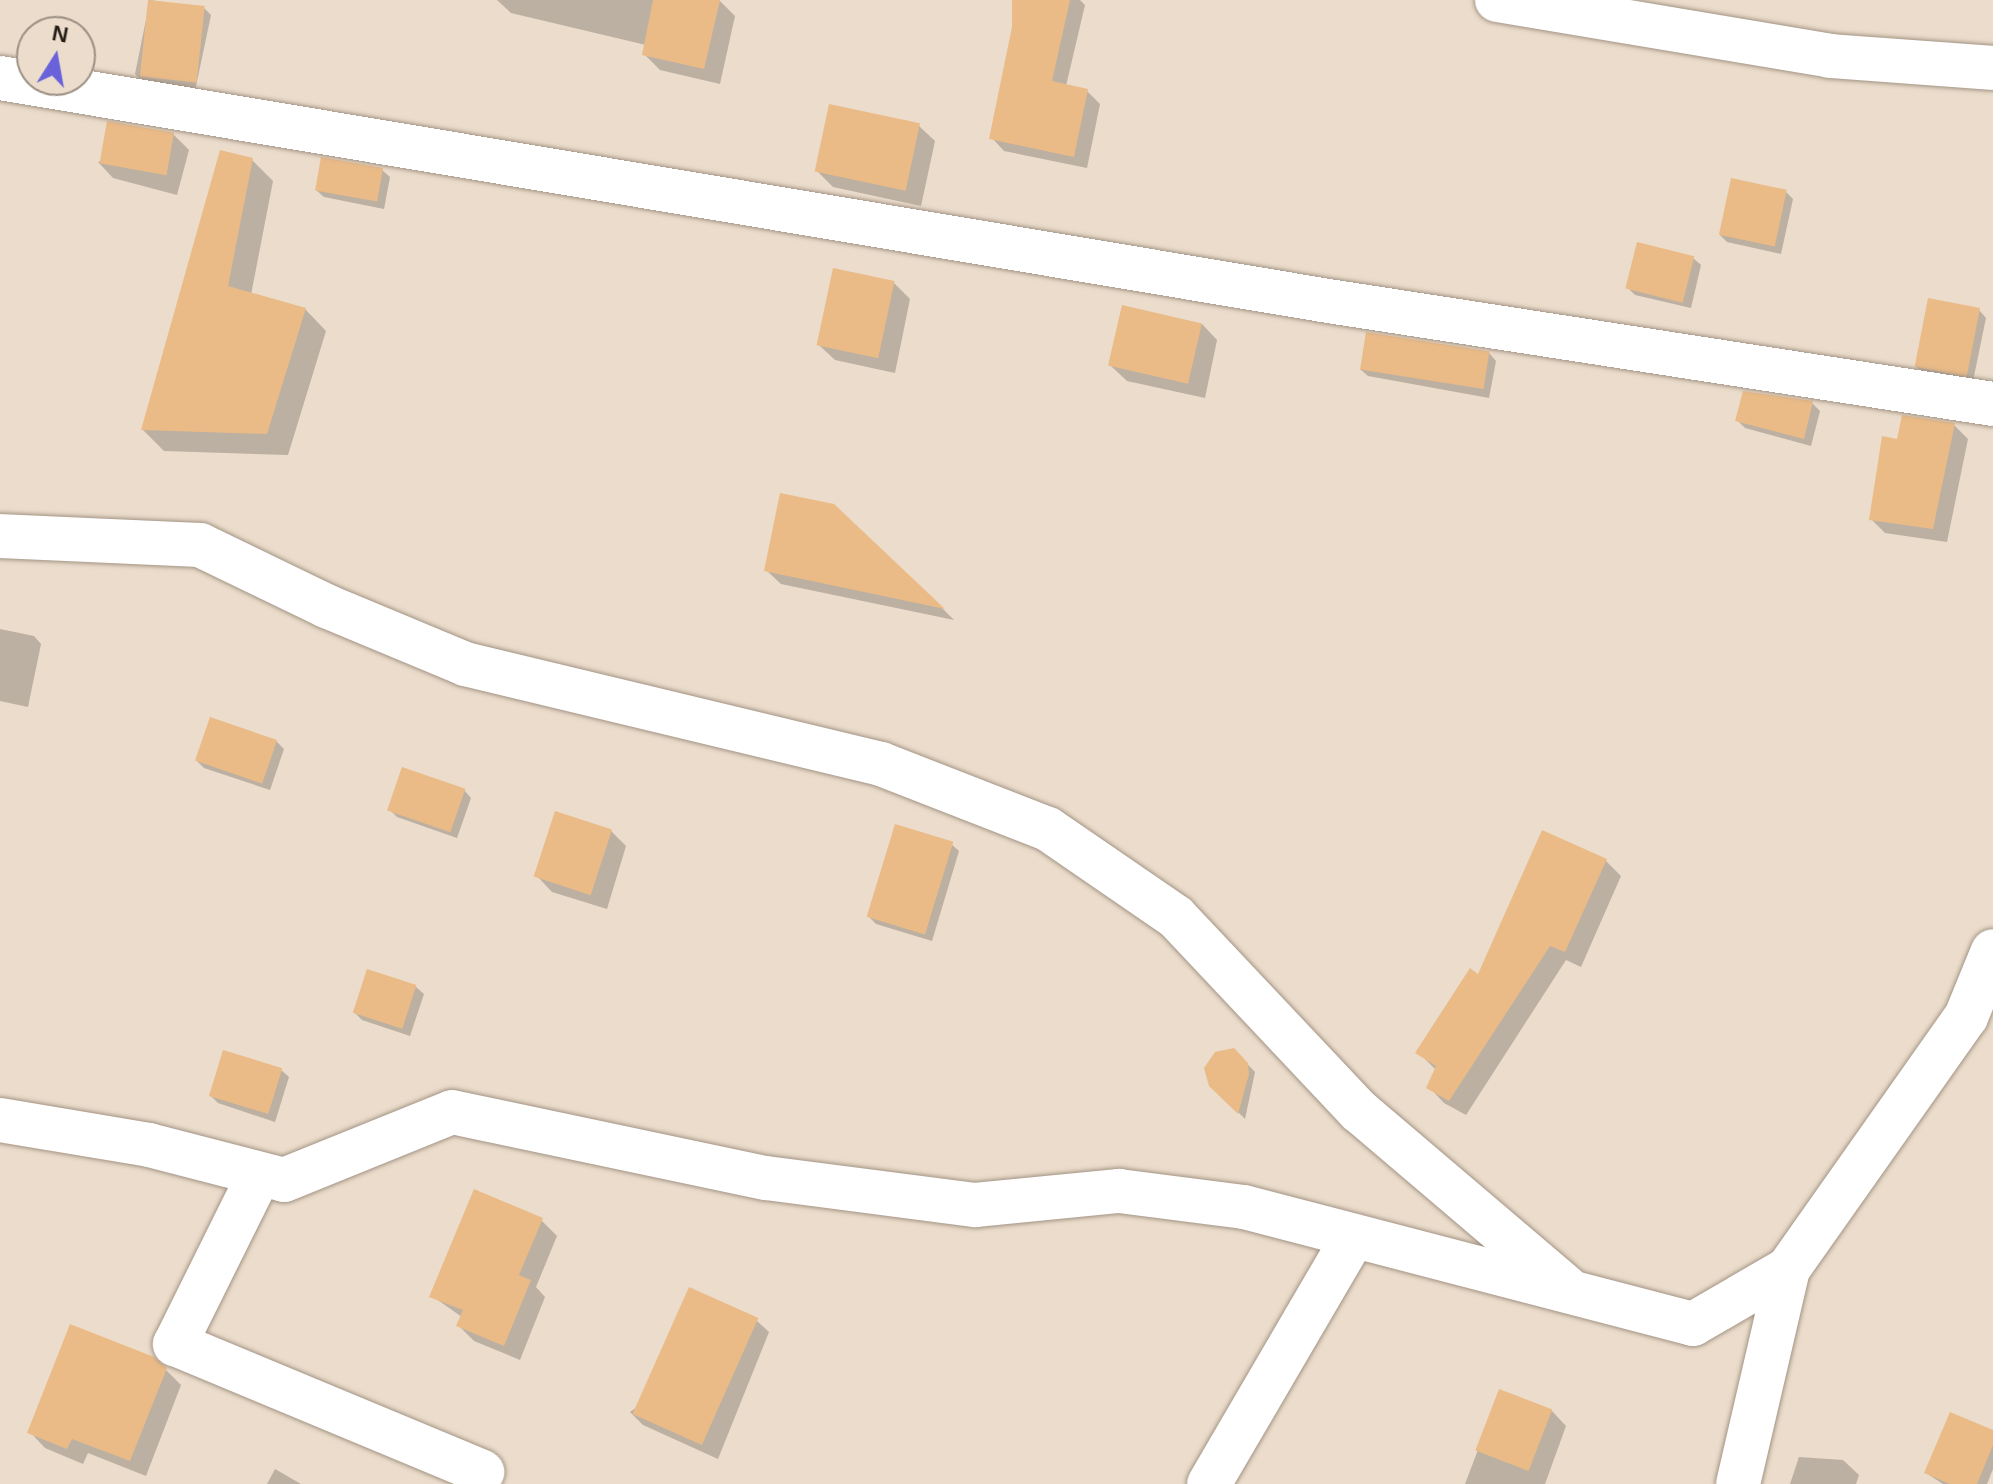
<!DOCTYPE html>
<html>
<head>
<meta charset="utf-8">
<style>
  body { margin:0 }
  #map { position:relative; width:1993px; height:1484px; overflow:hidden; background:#ebdccb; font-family:Arial,sans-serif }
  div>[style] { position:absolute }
  .shadow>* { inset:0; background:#0003 }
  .building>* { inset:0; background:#eabb87; transform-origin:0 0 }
  .roads { filter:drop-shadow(0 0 2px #a39485) drop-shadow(0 0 2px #a39485) }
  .minor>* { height:44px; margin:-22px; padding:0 22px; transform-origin:22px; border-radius:22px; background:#fff }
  span { translate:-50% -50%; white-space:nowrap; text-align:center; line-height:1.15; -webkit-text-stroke:6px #ebdccb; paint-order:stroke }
  .north { position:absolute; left:16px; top:16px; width:80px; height:80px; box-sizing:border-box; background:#ebdccb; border:2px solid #9b9083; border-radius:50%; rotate:11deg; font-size:22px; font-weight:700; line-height:32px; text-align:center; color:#241e18 }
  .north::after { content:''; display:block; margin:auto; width:28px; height:36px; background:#6962db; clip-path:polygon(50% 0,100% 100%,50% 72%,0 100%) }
</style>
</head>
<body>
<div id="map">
  <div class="shadow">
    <div style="clip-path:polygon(150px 0,204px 8px,211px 15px,195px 91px,142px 82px,135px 74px)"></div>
    <div style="clip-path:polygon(497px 0,719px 0,735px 16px,720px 84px,660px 70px,644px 54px,646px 45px,511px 13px)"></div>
    <div style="clip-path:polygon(1014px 0,1080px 0,1085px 5px,1066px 86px,1087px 91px,1100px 104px,1087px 168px,1004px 151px,992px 138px,1014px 27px)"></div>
    <div style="clip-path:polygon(919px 126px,935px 141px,921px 206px,833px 187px,817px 171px)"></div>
    <div style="clip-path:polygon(173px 134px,189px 150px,177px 195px,113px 178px,98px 162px)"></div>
    <div style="clip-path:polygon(252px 160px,273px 181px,251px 295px,305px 309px,326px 331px,288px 455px,164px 451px,143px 430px)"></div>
    <div style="clip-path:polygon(382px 170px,390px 177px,384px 209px,324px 197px,316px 190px)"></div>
    <div style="clip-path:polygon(1786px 192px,1793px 199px,1781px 254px,1727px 242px,1720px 235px)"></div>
    <div style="clip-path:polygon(1693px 258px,1701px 265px,1691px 308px,1635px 295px,1627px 287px)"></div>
    <div style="clip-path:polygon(894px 283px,910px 299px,895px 373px,835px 360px,819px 345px)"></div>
    <div style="clip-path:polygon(1979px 310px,1986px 318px,1973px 381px,1923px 373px,1915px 366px)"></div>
    <div style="clip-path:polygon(1202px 324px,1217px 340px,1205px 398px,1127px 381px,1111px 366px)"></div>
    <div style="clip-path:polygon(1489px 353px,1496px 361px,1489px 398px,1368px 376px,1360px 369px)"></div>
    <div style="clip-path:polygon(1812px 403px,1820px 411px,1811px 446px,1745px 428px,1738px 421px)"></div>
    <div style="clip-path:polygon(1954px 425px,1968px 439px,1947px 542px,1885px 533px,1871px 519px)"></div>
    <div style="clip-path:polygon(833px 506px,944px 610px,954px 620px,781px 584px,766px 570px)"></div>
    <div style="clip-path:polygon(0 629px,34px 636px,41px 644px,28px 707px,0 701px)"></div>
    <div style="clip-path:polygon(276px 741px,284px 749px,270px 790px,204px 768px,197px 761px)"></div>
    <div style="clip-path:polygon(464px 790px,471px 798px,457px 838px,397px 817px,390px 810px)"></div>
    <div style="clip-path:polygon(611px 831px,626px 846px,607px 909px,552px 892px,537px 876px)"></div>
    <div style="clip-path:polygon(951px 844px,959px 851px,932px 941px,876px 924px,868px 916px)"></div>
    <div style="clip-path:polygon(1606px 861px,1621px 876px,1581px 967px,1566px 960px,1466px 1115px,1444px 1103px,1429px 1087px,1436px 1070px,1418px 1052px)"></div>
    <div style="clip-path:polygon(416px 987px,424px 994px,410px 1036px,362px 1020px,354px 1012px)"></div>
    <div style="clip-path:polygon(1234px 1050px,1255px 1072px,1245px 1119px,1211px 1085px)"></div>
    <div style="clip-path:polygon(281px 1070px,289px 1077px,275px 1122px,218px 1103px,211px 1096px)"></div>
    <div style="clip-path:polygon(541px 1220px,557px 1236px,536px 1287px,545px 1297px,520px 1360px,474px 1341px,458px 1325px,462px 1317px,432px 1296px)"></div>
    <div style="clip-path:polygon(756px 1320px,769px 1332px,718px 1459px,643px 1425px,630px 1412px)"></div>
    <div style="clip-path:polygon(165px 1369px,181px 1385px,146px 1476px,88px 1453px,83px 1464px,45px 1448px,30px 1432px)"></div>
    <div style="clip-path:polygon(1500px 1392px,1551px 1410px,1566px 1426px,1545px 1484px,1465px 1484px)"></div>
    <div style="clip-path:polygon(1993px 1433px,1993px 1469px,1987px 1484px,1943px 1484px,1926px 1473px)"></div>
    <div style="clip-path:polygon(1799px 1457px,1843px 1460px,1859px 1475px,1856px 1484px,1790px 1484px)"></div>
    <div style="clip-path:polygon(275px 1469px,301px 1484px,267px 1484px)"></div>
  </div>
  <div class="building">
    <div style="left:148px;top:0;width:57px;height:77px;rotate:6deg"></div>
    <div style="clip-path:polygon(653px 0,720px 0,704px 69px,642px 55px)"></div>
    <div style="clip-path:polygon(1012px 0,1070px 0,1052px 81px,1088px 89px,1074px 157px,989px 139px,1012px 27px)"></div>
    <div style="left:829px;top:104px;width:93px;height:69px;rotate:12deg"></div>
    <div style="left:107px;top:121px;width:68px;height:43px;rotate:10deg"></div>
    <div style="clip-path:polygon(220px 150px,253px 158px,228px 286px,306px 308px,267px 434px,141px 430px)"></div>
    <div style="left:321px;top:157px;width:63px;height:34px;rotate:10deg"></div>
    <div style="left:1731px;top:178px;width:57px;height:58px;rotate:12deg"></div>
    <div style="left:1637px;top:242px;width:59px;height:48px;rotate:14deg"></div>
    <div style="left:833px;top:268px;width:63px;height:79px;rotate:12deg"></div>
    <div style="left:1928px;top:298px;width:53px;height:70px;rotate:11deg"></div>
    <div style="left:1122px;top:305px;width:82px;height:62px;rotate:13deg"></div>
    <div style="left:1366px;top:332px;width:125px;height:38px;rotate:9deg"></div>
    <div style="clip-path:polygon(1743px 391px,1813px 401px,1804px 439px,1735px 421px)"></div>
    <div style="clip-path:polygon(1902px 415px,1955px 423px,1933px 529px,1869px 520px,1882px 436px,1897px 439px)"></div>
    <div style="clip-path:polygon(780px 493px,834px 504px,945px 609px,764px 571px)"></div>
    <div style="left:210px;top:717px;width:71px;height:46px;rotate:19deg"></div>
    <div style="left:402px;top:767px;width:67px;height:46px;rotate:19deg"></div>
    <div style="left:555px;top:811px;width:60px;height:69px;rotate:18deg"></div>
    <div style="left:895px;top:824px;width:61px;height:97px;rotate:17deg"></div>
    <div style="clip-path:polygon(1542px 830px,1607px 859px,1565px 952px,1550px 946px,1449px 1101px,1426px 1088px,1436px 1066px,1415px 1053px,1470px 968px,1478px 974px)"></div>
    <div style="left:367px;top:969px;width:52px;height:46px;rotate:18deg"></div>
    <div style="clip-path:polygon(1234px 1048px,1248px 1063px,1249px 1074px,1238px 1114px,1209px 1086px,1204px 1068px,1215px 1052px)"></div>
    <div style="left:223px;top:1050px;width:62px;height:48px;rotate:17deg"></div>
    <div style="clip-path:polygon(474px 1189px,543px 1218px,519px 1275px,531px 1280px,504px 1346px,456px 1326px,463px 1310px,429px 1297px)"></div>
    <div style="left:689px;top:1287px;width:76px;height:139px;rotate:24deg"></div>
    <div style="clip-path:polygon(70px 1324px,154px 1357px,167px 1368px,130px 1461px,72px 1439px,67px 1449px,27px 1433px)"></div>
    <div style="left:1499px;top:1389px;width:57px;height:66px;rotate:21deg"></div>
    <div style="clip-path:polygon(1950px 1412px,1993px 1430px,1993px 1445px,1977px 1484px,1950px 1484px,1924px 1473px)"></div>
  </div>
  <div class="roads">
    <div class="minor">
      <div style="left:1497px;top:0;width:338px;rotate:9.5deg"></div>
      <div style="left:1830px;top:56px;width:163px;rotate:4.2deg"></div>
      <div style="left:0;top:78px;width:1341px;rotate:9.53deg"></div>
      <div style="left:1322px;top:300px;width:679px;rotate:8.81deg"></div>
      <div style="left:0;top:536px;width:200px;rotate:2.6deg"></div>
      <div style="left:200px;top:545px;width:140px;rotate:25.8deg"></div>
      <div style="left:326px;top:606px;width:151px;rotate:22.6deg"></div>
      <div style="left:465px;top:664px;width:428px;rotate:13.5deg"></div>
      <div style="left:881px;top:764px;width:179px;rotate:21.3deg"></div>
      <div style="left:1048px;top:829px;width:155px;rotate:34.5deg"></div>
      <div style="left:1176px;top:917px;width:267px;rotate:46.7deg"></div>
      <div style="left:1359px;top:1111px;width:272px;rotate:40.4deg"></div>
      <div style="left:0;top:1120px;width:151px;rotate:9.5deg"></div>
      <div style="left:149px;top:1145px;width:139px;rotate:14.5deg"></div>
      <div style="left:284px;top:1180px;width:181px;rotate:-22deg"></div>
      <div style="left:452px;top:1112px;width:321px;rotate:11.9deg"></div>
      <div style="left:766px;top:1178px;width:211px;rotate:7.4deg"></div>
      <div style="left:975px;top:1205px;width:145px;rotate:-5.6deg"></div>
      <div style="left:1119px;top:1191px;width:126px;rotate:7.3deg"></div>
      <div style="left:1244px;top:1207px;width:464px;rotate:14.6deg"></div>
      <div style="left:1693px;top:1324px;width:110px;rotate:-30.1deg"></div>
      <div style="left:1788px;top:1269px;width:309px;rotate:-54.8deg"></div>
      <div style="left:1966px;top:1017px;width:71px;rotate:-67.8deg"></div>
      <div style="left:259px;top:1175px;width:189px;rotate:116.4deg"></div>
      <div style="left:175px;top:1344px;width:333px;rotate:22.6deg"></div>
      <div style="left:1209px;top:1484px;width:287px;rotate:-59.7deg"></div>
      <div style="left:1738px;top:1484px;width:221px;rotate:-76.9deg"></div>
    </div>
  </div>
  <div class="north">N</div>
</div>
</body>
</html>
